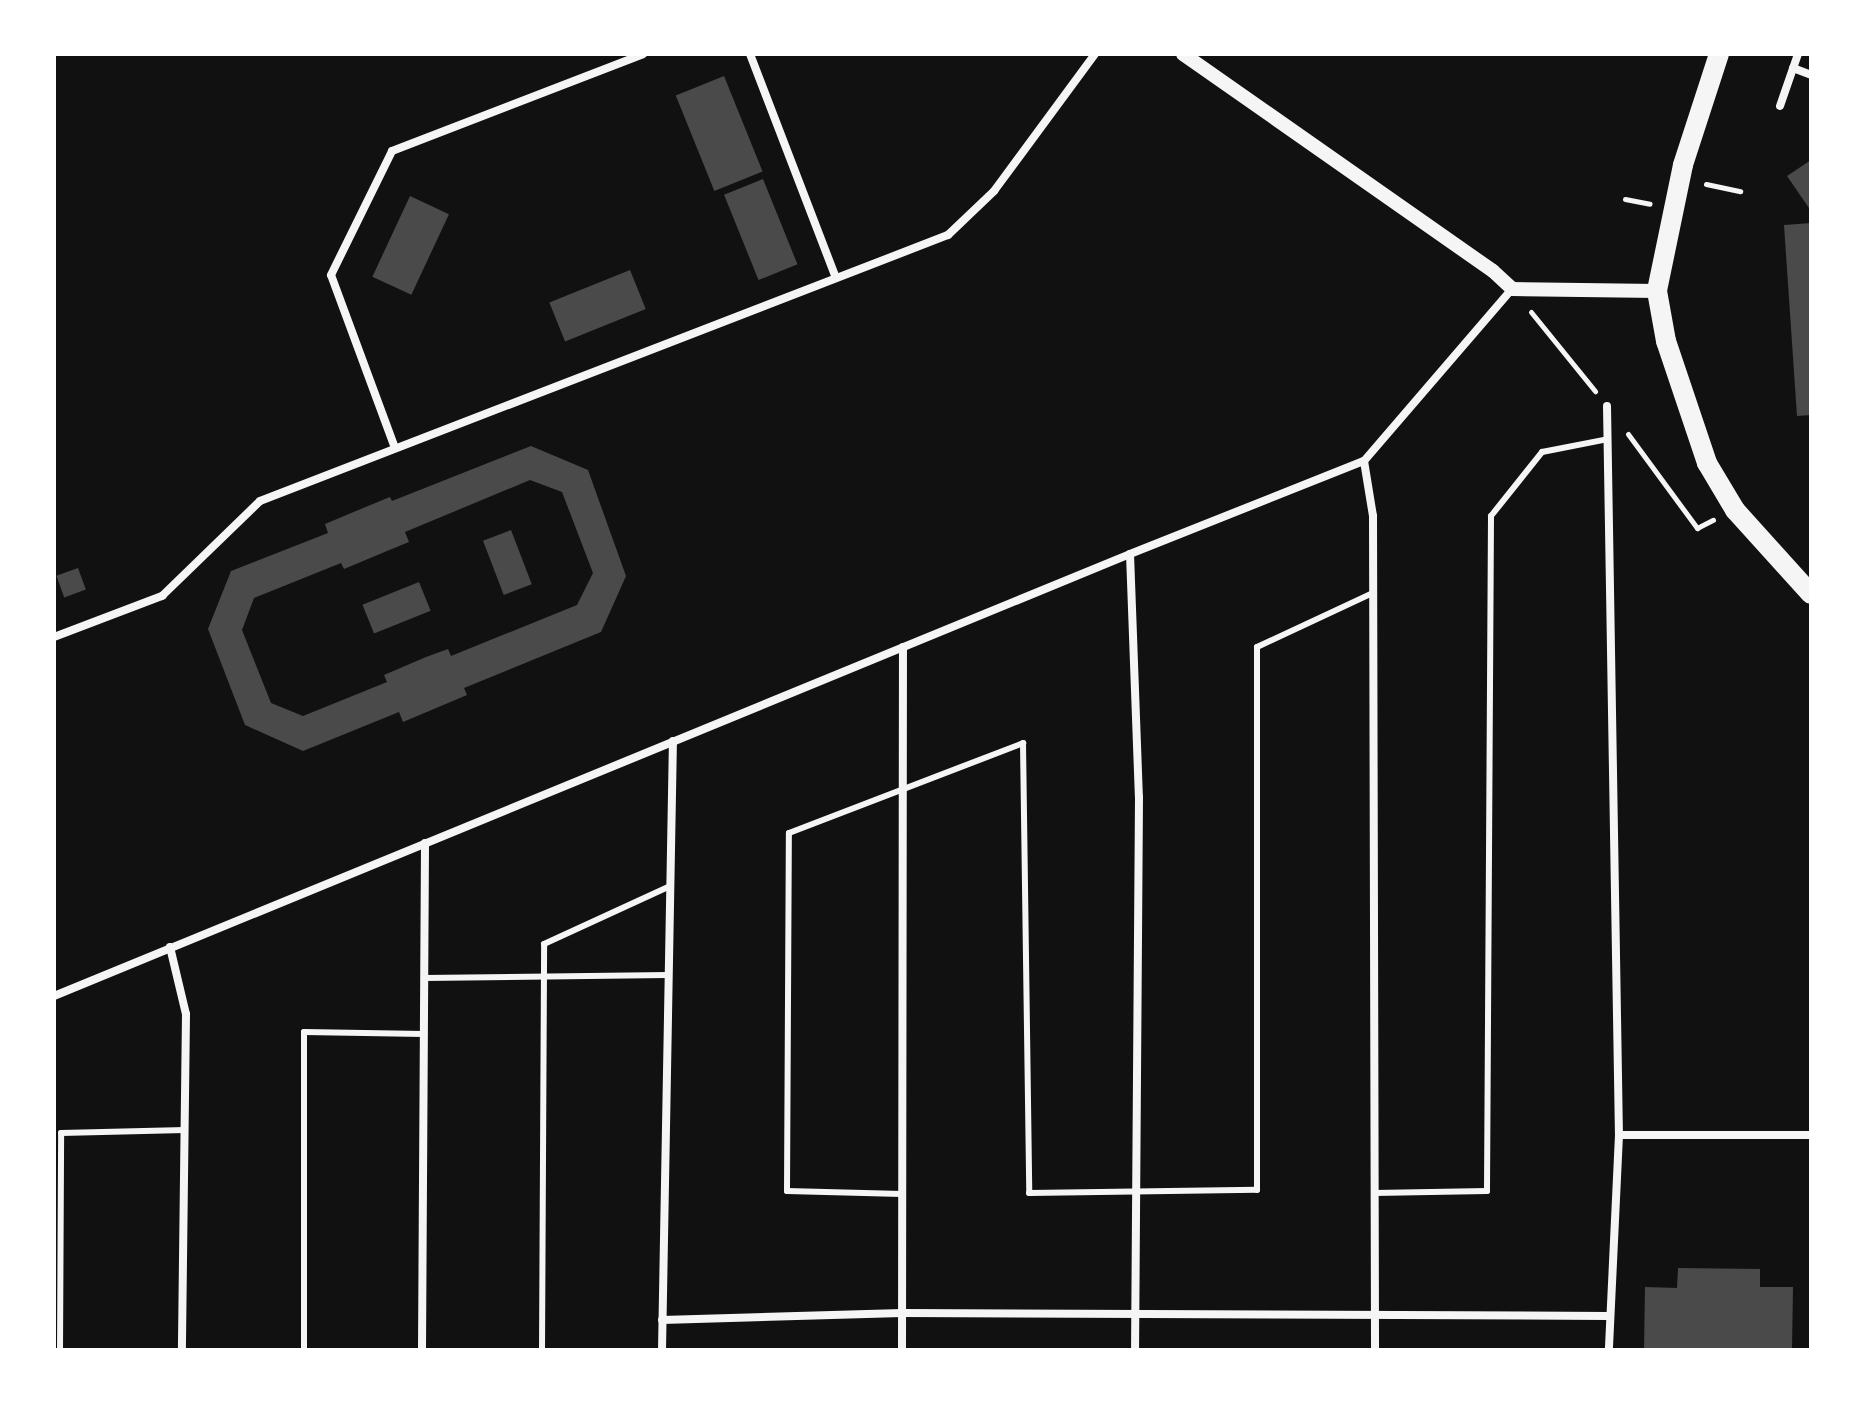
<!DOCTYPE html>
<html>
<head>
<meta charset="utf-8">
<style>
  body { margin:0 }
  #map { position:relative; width:1865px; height:1404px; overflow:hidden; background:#111; font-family:"Varela Round",sans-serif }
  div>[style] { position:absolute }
  .building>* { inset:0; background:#4a4a4a; transform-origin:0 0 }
  .path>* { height:5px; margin:-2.5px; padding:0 2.5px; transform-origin:2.5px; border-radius:2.5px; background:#f5f5f5 }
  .service>* { height:6px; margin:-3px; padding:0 3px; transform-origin:3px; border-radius:3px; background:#f5f5f5 }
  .minor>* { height:8px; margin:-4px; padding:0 4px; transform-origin:4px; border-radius:4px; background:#f5f5f5 }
  .tertiary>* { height:14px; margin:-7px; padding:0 7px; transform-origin:7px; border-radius:7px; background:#f5f5f5 }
  .primary>* { height:20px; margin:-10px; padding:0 10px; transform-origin:10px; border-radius:10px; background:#f5f5f5 }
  span { translate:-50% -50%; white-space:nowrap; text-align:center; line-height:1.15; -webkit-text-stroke:8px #fff; paint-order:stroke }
  .frame { position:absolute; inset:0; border:56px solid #fff; pointer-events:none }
</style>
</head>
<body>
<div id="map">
  <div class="building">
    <div style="left:724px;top:76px;width:103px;height:52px;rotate:68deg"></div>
    <div style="clip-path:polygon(1811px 160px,1811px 211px,1787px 176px)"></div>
    <div style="left:763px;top:179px;width:92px;height:42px;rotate:68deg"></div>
    <div style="left:410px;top:196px;width:43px;height:89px;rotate:25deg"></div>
    <div style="clip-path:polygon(1811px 223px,1811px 415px,1797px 416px,1784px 225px)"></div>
    <div style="left:630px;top:270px;width:42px;height:87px;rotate:68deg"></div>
    <div style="clip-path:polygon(evenodd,531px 446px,588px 470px,626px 576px,601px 632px,464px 688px,467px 695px,403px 722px,399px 712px,303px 751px,245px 725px,208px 629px,231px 571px,328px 533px,325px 524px,368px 506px,390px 497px,392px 501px,531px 446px,530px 480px,562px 492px,593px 573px,577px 605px,451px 656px,448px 649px,426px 657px,384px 675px,387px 682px,303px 716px,271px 703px,242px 630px,254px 598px,341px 563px,344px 569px,387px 551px,409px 542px,405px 532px,530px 480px)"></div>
    <div style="left:511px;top:530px;width:58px;height:30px;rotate:69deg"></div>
    <div style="left:78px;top:568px;width:23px;height:23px;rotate:70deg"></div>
    <div style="left:419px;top:582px;width:31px;height:61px;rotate:68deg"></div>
    <div style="clip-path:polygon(1678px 1268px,1760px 1269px,1760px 1287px,1793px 1287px,1792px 1350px,1644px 1350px,1645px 1287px,1677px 1288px)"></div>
  </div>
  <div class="path">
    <div style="left:1706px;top:184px;width:35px;rotate:12deg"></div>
    <div style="left:1625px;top:199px;width:25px;rotate:11deg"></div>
    <div style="left:1531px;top:312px;width:102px;rotate:51deg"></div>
    <div style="left:1628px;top:434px;width:117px;rotate:53.7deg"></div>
    <div style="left:1697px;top:528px;width:18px;rotate:-27deg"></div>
  </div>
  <div class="service">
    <div style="left:424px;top:978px;width:244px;rotate:-0.7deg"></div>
    <div style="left:1374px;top:1193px;width:113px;rotate:-1deg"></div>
    <div style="left:1487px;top:1191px;width:675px;rotate:-89.66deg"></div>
    <div style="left:1491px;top:516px;width:82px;rotate:-51.4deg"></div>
    <div style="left:1542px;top:452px;width:67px;rotate:-11.1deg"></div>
    <div style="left:902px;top:1194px;width:115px;rotate:-178.5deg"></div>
    <div style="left:787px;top:1191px;width:358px;rotate:-89.7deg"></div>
    <div style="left:789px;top:833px;width:251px;rotate:-21deg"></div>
    <div style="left:1023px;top:743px;width:450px;rotate:89.2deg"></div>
    <div style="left:1029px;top:1193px;width:228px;rotate:-0.8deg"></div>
    <div style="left:1257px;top:1190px;width:543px;rotate:-90deg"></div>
    <div style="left:1257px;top:647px;width:128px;rotate:-25deg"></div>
    <div style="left:60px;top:1350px;width:217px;rotate:-89.7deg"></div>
    <div style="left:61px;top:1133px;width:124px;rotate:-1.4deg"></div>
    <div style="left:304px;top:1350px;width:318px;rotate:-90deg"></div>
    <div style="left:304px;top:1032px;width:120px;rotate:1deg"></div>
    <div style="left:542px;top:1350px;width:406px;rotate:-89.7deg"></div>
    <div style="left:544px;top:944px;width:139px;rotate:-24.7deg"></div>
  </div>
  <div class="minor">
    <div style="left:750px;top:54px;width:238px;rotate:69deg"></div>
    <div style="left:1793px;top:68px;width:19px;rotate:21deg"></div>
    <div style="left:1780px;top:106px;width:55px;rotate:-70.9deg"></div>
    <div style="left:1607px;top:406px;width:729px;rotate:89.06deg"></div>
    <div style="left:1619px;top:1135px;width:215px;rotate:92.7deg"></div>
    <div style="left:395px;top:448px;width:184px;rotate:-110.3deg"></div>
    <div style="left:331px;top:275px;width:138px;rotate:-63.8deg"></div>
    <div style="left:392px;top:151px;width:269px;rotate:-21.1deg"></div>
    <div style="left:1364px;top:461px;width:56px;rotate:80.7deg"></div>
    <div style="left:1373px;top:516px;width:834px;rotate:89.86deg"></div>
    <div style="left:1130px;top:554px;width:243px;rotate:87.9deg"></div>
    <div style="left:1139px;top:797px;width:553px;rotate:90.41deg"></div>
    <div style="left:54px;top:637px;width:116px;rotate:-20.8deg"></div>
    <div style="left:162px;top:596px;width:136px;rotate:-44.1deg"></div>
    <div style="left:260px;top:501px;width:738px;rotate:-21.14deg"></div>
    <div style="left:948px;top:235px;width:64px;rotate:-43.7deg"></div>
    <div style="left:994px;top:191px;width:170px;rotate:-53.6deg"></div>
    <div style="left:170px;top:947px;width:69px;rotate:76.6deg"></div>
    <div style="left:186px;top:1014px;width:336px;rotate:90.7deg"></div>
    <div style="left:54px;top:996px;width:1163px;rotate:-22.33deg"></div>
    <div style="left:1130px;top:554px;width:252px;rotate:-21.7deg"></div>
    <div style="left:1364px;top:461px;width:227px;rotate:-49.3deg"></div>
    <div style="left:1619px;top:1135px;width:192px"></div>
    <div style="left:662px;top:1320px;width:240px;rotate:-1.7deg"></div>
    <div style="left:902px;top:1313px;width:707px;rotate:0.24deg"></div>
    <div style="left:422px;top:1350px;width:507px;rotate:-89.66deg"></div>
    <div style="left:662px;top:1350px;width:609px;rotate:-88.97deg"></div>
    <div style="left:902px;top:1350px;width:703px;rotate:-89.92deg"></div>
  </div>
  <div class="tertiary">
    <div style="left:1183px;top:54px;width:378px;rotate:35deg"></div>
    <div style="left:1493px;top:271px;width:26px;rotate:43deg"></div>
    <div style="left:1512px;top:289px;width:145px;rotate:0.8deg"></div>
  </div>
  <div class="primary">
    <div style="left:1719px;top:54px;width:117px;rotate:108deg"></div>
    <div style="left:1683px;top:165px;width:129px;rotate:101.7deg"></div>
    <div style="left:1657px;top:291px;width:51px;rotate:79.8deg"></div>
    <div style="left:1666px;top:341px;width:129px;rotate:71.4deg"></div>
    <div style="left:1707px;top:463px;width:55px;rotate:59.2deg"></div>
    <div style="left:1735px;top:510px;width:113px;rotate:47.9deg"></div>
  </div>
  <div class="frame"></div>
</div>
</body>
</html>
